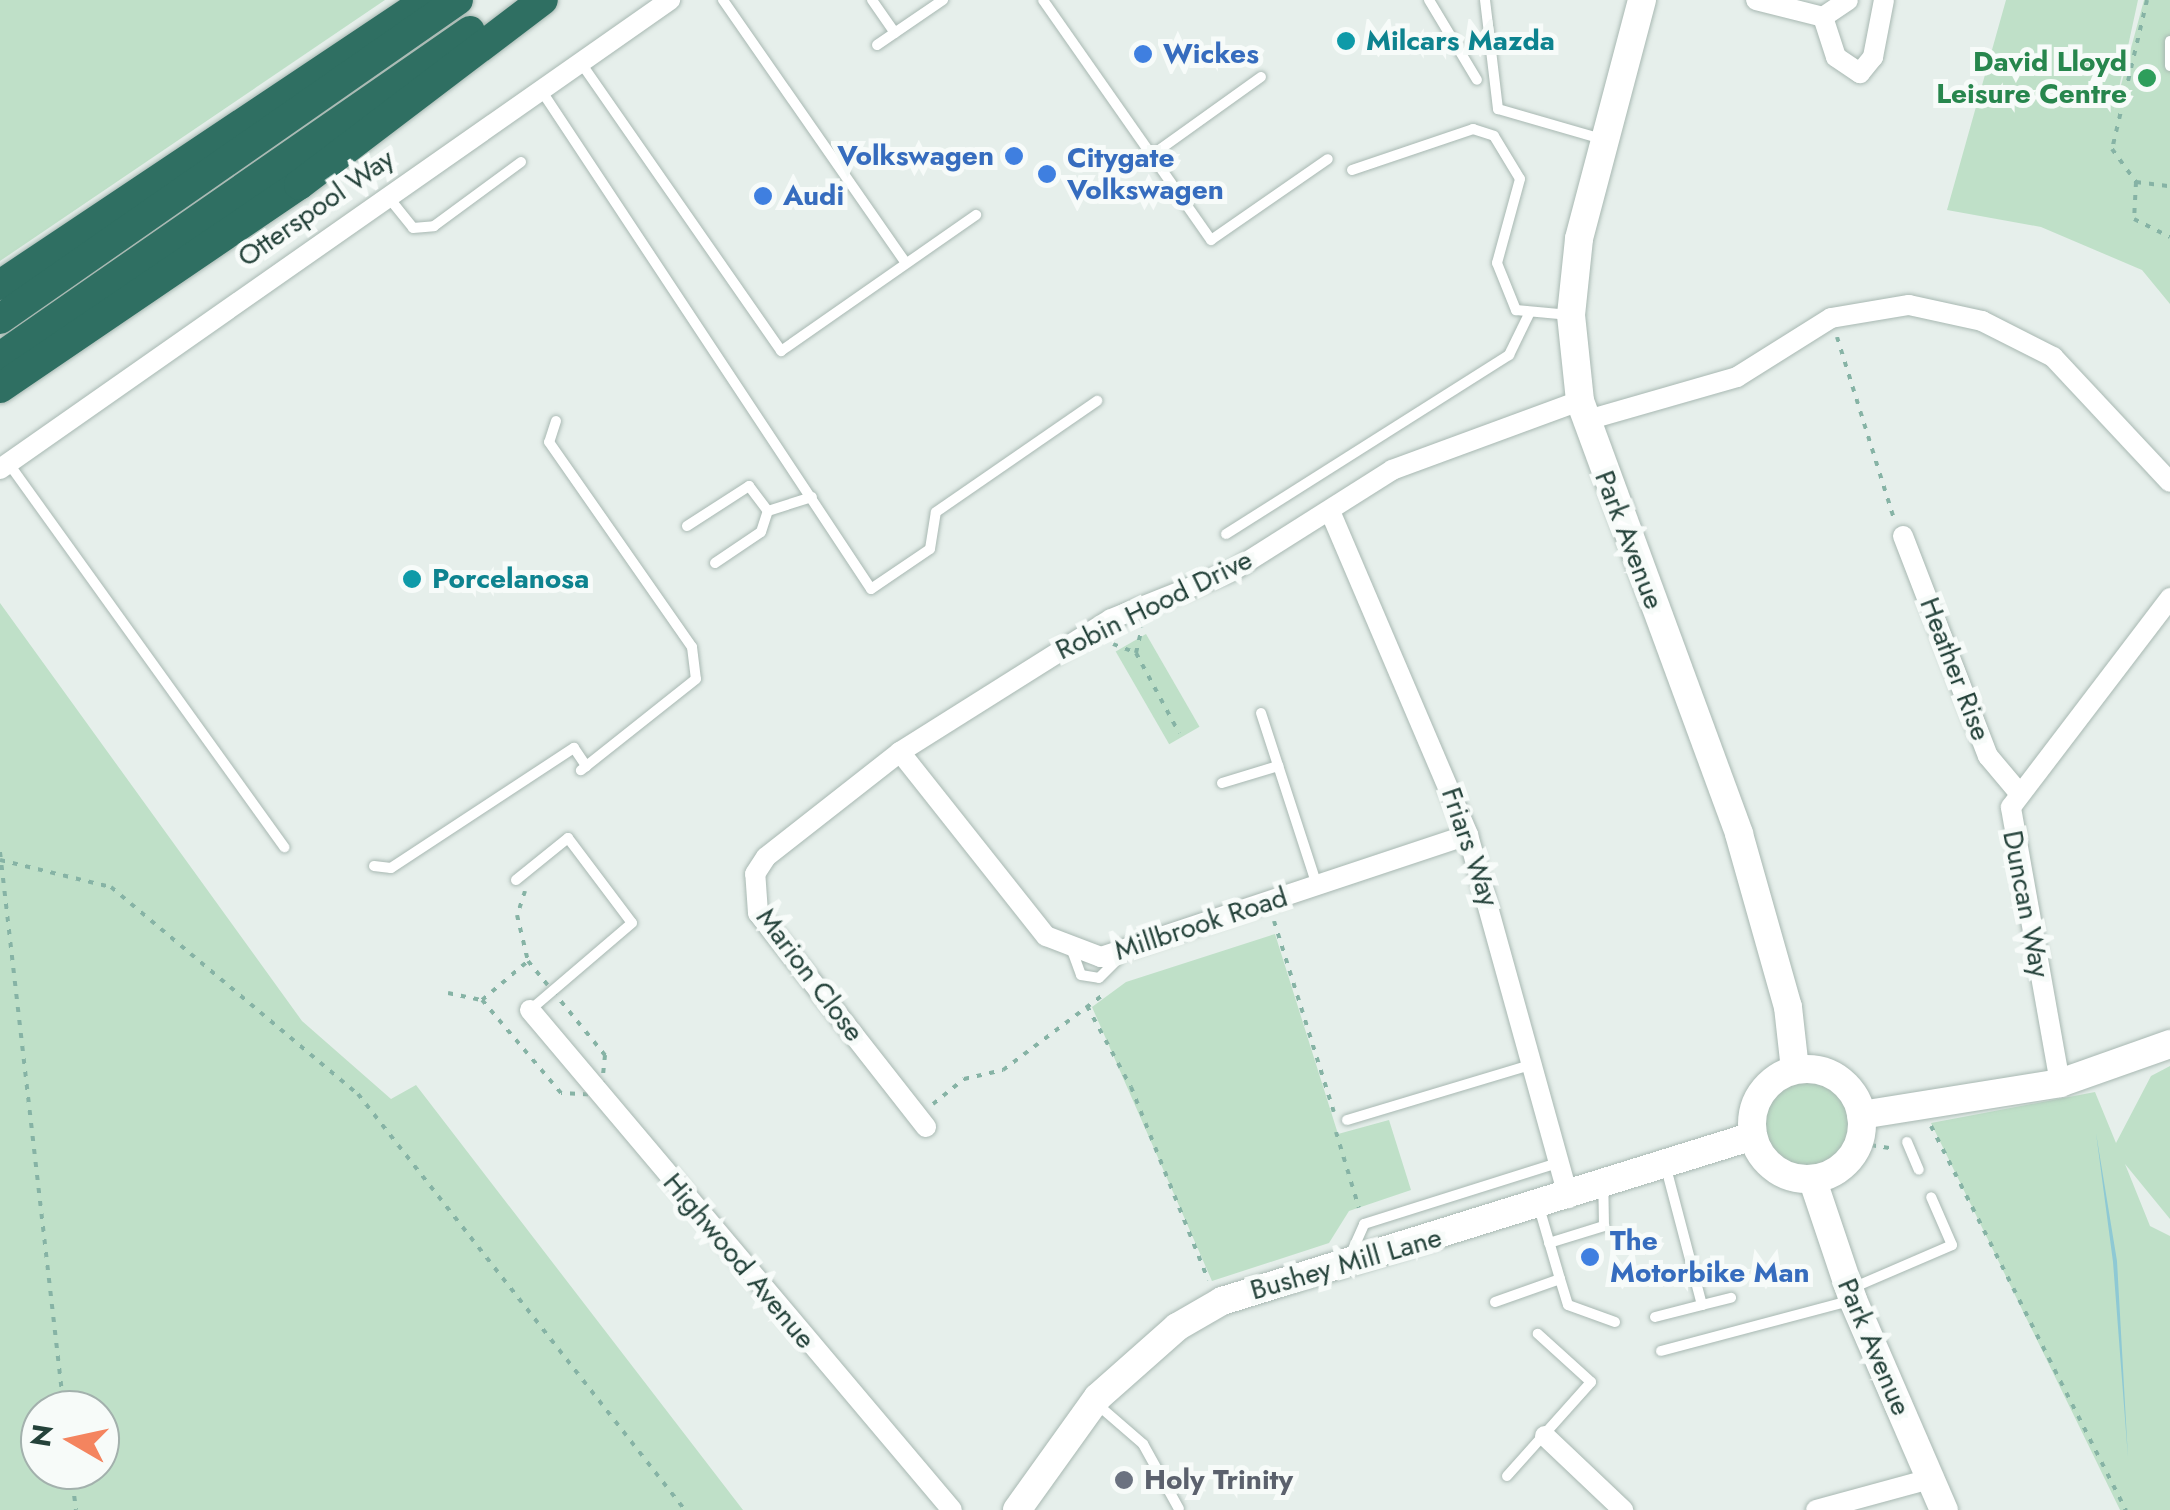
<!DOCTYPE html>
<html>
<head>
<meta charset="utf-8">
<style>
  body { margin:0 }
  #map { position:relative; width:2170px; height:1510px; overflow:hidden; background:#e6efeb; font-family:Jost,sans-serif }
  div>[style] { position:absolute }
  .green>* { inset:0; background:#bfe0c8; transform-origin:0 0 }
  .round { border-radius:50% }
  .water>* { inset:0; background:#8ec9d4 }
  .path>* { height:4px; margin-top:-2px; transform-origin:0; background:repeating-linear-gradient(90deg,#86b3a5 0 5px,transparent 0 13px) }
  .roads { filter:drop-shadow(0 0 2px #a8b8b2) drop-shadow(0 0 2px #a8b8b2) }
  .lane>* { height:10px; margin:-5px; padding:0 5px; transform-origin:5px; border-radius:5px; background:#fff }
  .street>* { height:20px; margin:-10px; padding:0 10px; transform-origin:10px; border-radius:10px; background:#fff }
  .secondary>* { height:28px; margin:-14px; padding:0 14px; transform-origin:14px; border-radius:14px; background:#fff }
  .secondary>.ring { margin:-14px; padding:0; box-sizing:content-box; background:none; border:28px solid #fff; border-radius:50% }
  .highway>* { height:30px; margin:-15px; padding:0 15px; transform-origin:15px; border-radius:15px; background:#2f6f62 }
  .dots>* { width:28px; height:28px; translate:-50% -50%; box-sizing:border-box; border:5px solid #f7fbf9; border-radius:50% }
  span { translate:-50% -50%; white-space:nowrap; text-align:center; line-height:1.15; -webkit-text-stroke:10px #f7fbf9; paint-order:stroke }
  .culture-label { font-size:28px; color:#0d838f; font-weight:700 }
  .left { translate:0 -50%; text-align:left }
  .shop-label { font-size:28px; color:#366cbe; font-weight:700 }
  .right { translate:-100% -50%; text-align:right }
  .leisure-label { font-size:28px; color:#27864d; font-weight:700 }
  .street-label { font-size:28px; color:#24423a }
  .worship-label { font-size:28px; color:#5b616d; font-weight:700 }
  .north { position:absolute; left:20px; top:1390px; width:100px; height:100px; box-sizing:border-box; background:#f7fbf9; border:2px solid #a3b1ad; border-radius:50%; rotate:279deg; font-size:28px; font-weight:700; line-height:40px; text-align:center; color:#24423a }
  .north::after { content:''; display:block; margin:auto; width:35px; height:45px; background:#f4845f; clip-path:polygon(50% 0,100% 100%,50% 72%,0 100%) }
</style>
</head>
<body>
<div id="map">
  <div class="green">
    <div style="clip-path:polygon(0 0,385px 0,0 261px)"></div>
    <div style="clip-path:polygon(2006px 0,2138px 0,2114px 111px,2144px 0,2170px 0,2170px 304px,2142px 270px,2041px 227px,1947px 210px)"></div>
    <div style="clip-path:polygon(evenodd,0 603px,302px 1021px,391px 1099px,416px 1085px,743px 1510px,0 1510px,0 603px,40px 1410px,100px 1410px,100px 1470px,40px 1470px,40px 1410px)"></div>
    <div style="left:1146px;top:634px;width:107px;height:35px;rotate:60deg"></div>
    <div style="clip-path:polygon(1275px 934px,1338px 1134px,1389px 1120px,1411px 1190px,1349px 1211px,1329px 1243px,1212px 1281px,1092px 1007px,1126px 982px)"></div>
    <div style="clip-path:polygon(2170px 1066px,2170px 1219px,2125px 1164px,2150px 1226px,2170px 1236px,2170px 1510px,2120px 1510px,1931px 1123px,2095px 1092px,2116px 1143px,2151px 1076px)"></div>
    <div class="round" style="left:1764px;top:1083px;width:86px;height:86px"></div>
  </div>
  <div class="water">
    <div style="clip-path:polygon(2096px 1133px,2117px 1261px,2128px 1458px,2113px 1262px)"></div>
  </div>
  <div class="path">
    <div style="left:2147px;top:0;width:153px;rotate:103.2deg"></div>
    <div style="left:2112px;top:149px;width:41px;rotate:54deg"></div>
    <div style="left:2136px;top:182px;width:34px;rotate:7deg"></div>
    <div style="left:2136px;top:182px;width:37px;rotate:93deg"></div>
    <div style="left:2134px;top:219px;width:40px;rotate:26.6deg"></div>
    <div style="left:1837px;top:337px;width:191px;rotate:72.6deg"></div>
    <div style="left:1113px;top:644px;width:25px;rotate:21deg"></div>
    <div style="left:1136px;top:653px;width:91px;rotate:61.7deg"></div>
    <div style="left:1136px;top:653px;width:26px;rotate:-77deg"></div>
    <div style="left:0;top:852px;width:562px;rotate:83.46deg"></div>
    <div style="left:0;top:860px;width:114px;rotate:13.7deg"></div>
    <div style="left:111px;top:887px;width:322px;rotate:40deg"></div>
    <div style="left:358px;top:1094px;width:529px;rotate:51.83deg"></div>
    <div style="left:525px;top:891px;width:25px;rotate:108deg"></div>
    <div style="left:517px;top:915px;width:47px;rotate:76.6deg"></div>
    <div style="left:1274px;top:921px;width:200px;rotate:72.6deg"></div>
    <div style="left:528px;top:961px;width:122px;rotate:50.7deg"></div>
    <div style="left:605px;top:1055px;width:40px;rotate:95.7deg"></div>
    <div style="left:601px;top:1095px;width:40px;rotate:-177.1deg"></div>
    <div style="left:561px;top:1093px;width:122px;rotate:-130.3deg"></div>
    <div style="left:482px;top:1000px;width:60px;rotate:-40.3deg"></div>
    <div style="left:448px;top:993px;width:35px;rotate:12deg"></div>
    <div style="left:1087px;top:1006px;width:92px;rotate:61.5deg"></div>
    <div style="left:1131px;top:1087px;width:208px;rotate:68.2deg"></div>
    <div style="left:933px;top:1104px;width:40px;rotate:-39deg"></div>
    <div style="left:964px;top:1079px;width:40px;rotate:-13deg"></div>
    <div style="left:1003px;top:1070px;width:125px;rotate:-36.9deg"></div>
    <div style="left:1931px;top:1126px;width:431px;rotate:63.1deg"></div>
    <div style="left:1336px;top:1132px;width:79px;rotate:73.2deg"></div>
    <div style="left:1858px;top:1143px;width:33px;rotate:9deg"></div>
    <div style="left:71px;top:1470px;width:40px;rotate:82.9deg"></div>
  </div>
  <div class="roads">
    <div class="lane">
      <div style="left:723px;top:0;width:319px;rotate:55.2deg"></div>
      <div style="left:872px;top:0;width:40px;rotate:55.1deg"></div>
      <div style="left:1043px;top:0;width:293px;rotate:55deg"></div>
      <div style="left:1211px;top:240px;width:142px;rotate:-34.7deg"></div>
      <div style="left:1429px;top:0;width:93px;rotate:59deg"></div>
      <div style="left:1485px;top:0;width:110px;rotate:83.2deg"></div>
      <div style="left:1498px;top:109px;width:108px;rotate:16.1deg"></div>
      <div style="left:2170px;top:41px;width:25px;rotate:90deg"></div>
      <div style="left:877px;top:45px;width:80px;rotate:-34.3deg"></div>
      <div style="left:581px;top:63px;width:351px;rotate:55.2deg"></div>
      <div style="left:781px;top:351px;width:238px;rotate:-34.9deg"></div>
      <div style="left:541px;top:90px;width:598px;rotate:56.52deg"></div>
      <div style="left:871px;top:589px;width:71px;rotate:-34.1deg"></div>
      <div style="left:930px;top:549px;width:37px;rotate:-81deg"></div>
      <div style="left:936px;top:512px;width:196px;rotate:-34.6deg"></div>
      <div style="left:1152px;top:155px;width:134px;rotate:-35.6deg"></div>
      <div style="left:1352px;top:170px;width:128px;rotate:-18.7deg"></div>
      <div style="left:1473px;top:129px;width:22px;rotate:18deg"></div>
      <div style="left:1494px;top:136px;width:50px;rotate:58.8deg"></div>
      <div style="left:1520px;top:179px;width:87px;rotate:105.3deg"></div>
      <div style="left:1497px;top:263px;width:51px;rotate:68deg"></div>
      <div style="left:1516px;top:310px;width:54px;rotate:5.3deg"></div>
      <div style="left:389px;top:198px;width:38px;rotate:51deg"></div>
      <div style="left:413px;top:228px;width:21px;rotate:-5deg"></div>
      <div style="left:434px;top:226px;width:108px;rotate:-36.3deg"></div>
      <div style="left:556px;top:421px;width:22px;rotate:108deg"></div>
      <div style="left:549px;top:442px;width:250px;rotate:55.1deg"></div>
      <div style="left:692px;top:647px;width:32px;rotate:83deg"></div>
      <div style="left:696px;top:679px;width:147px;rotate:141.6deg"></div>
      <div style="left:9px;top:464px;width:472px;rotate:54.3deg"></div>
      <div style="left:687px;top:526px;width:74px;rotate:-32.8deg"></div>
      <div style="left:749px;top:486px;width:31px;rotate:53deg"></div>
      <div style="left:1226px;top:534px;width:335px;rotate:-32.3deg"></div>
      <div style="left:1509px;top:355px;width:46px;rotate:-64deg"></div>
      <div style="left:715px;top:563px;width:55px;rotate:-34deg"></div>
      <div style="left:761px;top:532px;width:22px;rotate:-72deg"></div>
      <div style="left:768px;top:511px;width:46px;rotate:-17.7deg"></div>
      <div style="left:1261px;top:713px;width:181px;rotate:72deg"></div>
      <div style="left:1222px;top:783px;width:59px;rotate:-16.9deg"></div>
      <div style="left:374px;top:866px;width:17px;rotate:7deg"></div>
      <div style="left:391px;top:868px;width:219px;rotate:-33.3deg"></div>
      <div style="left:574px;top:748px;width:22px;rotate:56deg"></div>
      <div style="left:516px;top:880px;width:67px;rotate:-38.9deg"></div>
      <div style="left:568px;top:838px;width:106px;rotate:53deg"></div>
      <div style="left:632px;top:923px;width:134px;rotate:139.5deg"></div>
      <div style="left:1073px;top:953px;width:23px;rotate:70deg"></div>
      <div style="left:1081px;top:975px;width:18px;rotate:9deg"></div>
      <div style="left:1099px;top:978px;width:35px;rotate:-45deg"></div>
      <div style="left:1347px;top:1120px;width:195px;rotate:-16.7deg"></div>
      <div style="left:1907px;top:1142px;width:30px;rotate:67deg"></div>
      <div style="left:1549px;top:1243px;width:58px;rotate:-17.2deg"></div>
      <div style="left:1604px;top:1226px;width:39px;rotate:-91deg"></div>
      <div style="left:1350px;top:1256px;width:35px;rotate:-66deg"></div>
      <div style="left:1364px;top:1224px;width:203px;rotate:-17.5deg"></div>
      <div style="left:1560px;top:1279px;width:27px;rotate:73deg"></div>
      <div style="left:1568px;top:1305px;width:50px;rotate:19.9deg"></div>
      <div style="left:1850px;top:1289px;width:111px;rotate:-23.3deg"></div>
      <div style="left:1952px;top:1245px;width:52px;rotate:-113.6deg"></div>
      <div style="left:1495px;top:1302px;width:69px;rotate:-19.5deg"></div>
      <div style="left:1560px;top:1279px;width:75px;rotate:-106.3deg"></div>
      <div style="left:1702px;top:1305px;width:30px;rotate:-14deg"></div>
      <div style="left:1655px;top:1317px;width:49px;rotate:-14.3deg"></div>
      <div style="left:1702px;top:1305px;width:142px;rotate:-104.7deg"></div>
      <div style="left:1661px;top:1351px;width:199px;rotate:-14.9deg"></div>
      <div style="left:1098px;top:1405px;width:60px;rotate:40.9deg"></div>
      <div style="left:1143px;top:1444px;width:74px;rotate:61deg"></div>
      <div style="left:1507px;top:1476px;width:126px;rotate:-48.2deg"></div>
      <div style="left:1591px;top:1382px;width:72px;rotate:-137.8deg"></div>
    </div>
    <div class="street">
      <div style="left:1756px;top:0;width:69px;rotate:14.2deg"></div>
      <div style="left:1823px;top:17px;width:42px;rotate:72deg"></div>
      <div style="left:1836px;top:57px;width:29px;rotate:34deg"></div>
      <div style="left:1860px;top:73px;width:21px;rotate:-51deg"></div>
      <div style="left:1873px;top:57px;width:58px;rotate:-79.1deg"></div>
      <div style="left:1823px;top:17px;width:30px;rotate:-34deg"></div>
      <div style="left:1584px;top:421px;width:159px;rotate:-16deg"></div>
      <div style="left:1737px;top:377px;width:111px;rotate:-32.1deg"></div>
      <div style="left:1831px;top:318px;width:79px;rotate:-9.5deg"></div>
      <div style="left:1909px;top:305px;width:75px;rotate:12.4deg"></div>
      <div style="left:1982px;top:321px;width:80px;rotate:26.9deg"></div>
      <div style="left:2053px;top:357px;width:171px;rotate:46.9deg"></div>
      <div style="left:0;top:469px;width:818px;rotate:-34.99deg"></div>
      <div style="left:1330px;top:511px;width:352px;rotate:66.9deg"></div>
      <div style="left:1468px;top:835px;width:377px;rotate:74.5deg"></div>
      <div style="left:1903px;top:536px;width:236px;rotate:68.9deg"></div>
      <div style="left:1988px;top:756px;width:50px;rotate:49.9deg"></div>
      <div style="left:900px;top:752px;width:235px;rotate:51.6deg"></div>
      <div style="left:1046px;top:936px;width:59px;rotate:20.9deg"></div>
      <div style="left:1101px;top:957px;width:387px;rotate:-18.4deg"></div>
      <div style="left:530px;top:1010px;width:654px;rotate:49.84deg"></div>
      <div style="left:2060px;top:1083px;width:280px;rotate:-100.1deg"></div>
      <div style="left:2011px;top:807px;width:263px;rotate:-52.7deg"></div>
      <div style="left:926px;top:1127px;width:272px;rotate:-128.1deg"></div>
      <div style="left:758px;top:913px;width:39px;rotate:-94deg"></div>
      <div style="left:755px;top:874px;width:20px;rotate:-57deg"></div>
      <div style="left:766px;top:857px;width:170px;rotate:-38.1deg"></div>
      <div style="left:900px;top:752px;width:249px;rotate:-32.2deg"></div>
      <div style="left:1111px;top:619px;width:132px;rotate:-21.7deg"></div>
      <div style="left:1234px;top:570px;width:187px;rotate:-32.3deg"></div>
      <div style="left:1392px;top:470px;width:200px;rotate:-20.2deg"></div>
      <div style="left:1545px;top:1436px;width:108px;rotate:43.5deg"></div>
      <div style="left:1816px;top:1510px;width:118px;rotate:-15.2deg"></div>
    </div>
    <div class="secondary">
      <div style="left:1642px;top:0;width:247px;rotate:104.8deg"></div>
      <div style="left:1579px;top:239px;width:76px;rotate:96deg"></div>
      <div style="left:1571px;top:315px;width:86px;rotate:84deg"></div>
      <div style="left:1580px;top:401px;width:461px;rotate:69.8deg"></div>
      <div style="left:1739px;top:834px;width:180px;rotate:74.2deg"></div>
      <div style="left:1788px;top:1007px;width:62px;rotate:83.6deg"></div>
      <div class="ring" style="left:1752px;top:1069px;width:82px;height:82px"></div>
      <div style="left:1861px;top:1115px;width:202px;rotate:-9.1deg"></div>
      <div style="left:2060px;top:1083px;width:117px;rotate:-19.5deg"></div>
      <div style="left:1813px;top:1181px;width:126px;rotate:71.4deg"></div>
      <div style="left:1853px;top:1300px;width:229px;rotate:66.6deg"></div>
      <div style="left:1017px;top:1510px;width:139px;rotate:-54.4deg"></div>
      <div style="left:1098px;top:1397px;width:106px;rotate:-41.5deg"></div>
      <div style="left:1177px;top:1327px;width:52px;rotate:-30deg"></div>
      <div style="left:1222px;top:1301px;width:556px;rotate:-17.26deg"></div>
    </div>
    <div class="highway">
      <div style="left:0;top:285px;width:513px;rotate:-33.72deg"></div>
      <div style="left:0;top:319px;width:558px;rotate:-34.86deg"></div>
      <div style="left:0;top:357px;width:572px;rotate:-34.75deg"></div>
      <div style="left:0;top:388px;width:361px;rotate:-34.2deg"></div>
      <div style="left:299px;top:185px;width:306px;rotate:-37.2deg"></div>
    </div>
  </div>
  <div class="dots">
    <div style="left:1346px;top:41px;background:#0f9aa8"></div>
    <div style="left:1143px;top:54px;background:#3f7fe0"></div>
    <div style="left:2147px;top:78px;background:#2e9e5b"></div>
    <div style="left:1014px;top:156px;background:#3f7fe0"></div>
    <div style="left:1047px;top:174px;background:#3f7fe0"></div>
    <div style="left:763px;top:196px;background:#3f7fe0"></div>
    <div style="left:412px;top:579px;background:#0f9aa8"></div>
    <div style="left:1590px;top:1257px;background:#3f7fe0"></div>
    <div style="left:1124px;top:1480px;background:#6b7280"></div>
  </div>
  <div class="culture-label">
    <span class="left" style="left:1366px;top:41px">Milcars Mazda</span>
    <span class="left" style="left:432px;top:579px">Porcelanosa</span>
  </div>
  <div class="shop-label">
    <span class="left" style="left:1163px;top:54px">Wickes</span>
    <span class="right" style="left:994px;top:156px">Volkswagen</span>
    <span class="left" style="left:1067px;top:174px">Citygate<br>Volkswagen</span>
    <span class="left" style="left:783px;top:196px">Audi</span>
    <span class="left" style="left:1610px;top:1257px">The<br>Motorbike Man</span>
  </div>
  <div class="leisure-label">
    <span class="right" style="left:2127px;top:78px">David Lloyd<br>Leisure Centre</span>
  </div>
  <div class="street-label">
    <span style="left:316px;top:208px;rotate:-35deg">Otterspool Way</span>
    <span style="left:1629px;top:540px;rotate:69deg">Park Avenue</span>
    <span style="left:1154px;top:605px;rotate:-26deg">Robin Hood Drive</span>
    <span style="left:1955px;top:669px;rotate:69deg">Heather Rise</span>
    <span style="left:1470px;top:847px;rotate:71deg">Friars Way</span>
    <span style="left:2026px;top:904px;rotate:79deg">Duncan Way</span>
    <span style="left:1201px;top:924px;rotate:-18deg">Millbrook Road</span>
    <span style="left:810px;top:975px;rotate:53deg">Marion Close</span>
    <span style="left:739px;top:1261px;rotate:50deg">Highwood Avenue</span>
    <span style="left:1346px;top:1264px;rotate:-16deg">Bushey Mill Lane</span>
    <span style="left:1874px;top:1347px;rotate:67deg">Park Avenue</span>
  </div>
  <div class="worship-label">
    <span class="left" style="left:1144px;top:1480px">Holy Trinity</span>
  </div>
  <div class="north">N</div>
</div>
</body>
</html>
